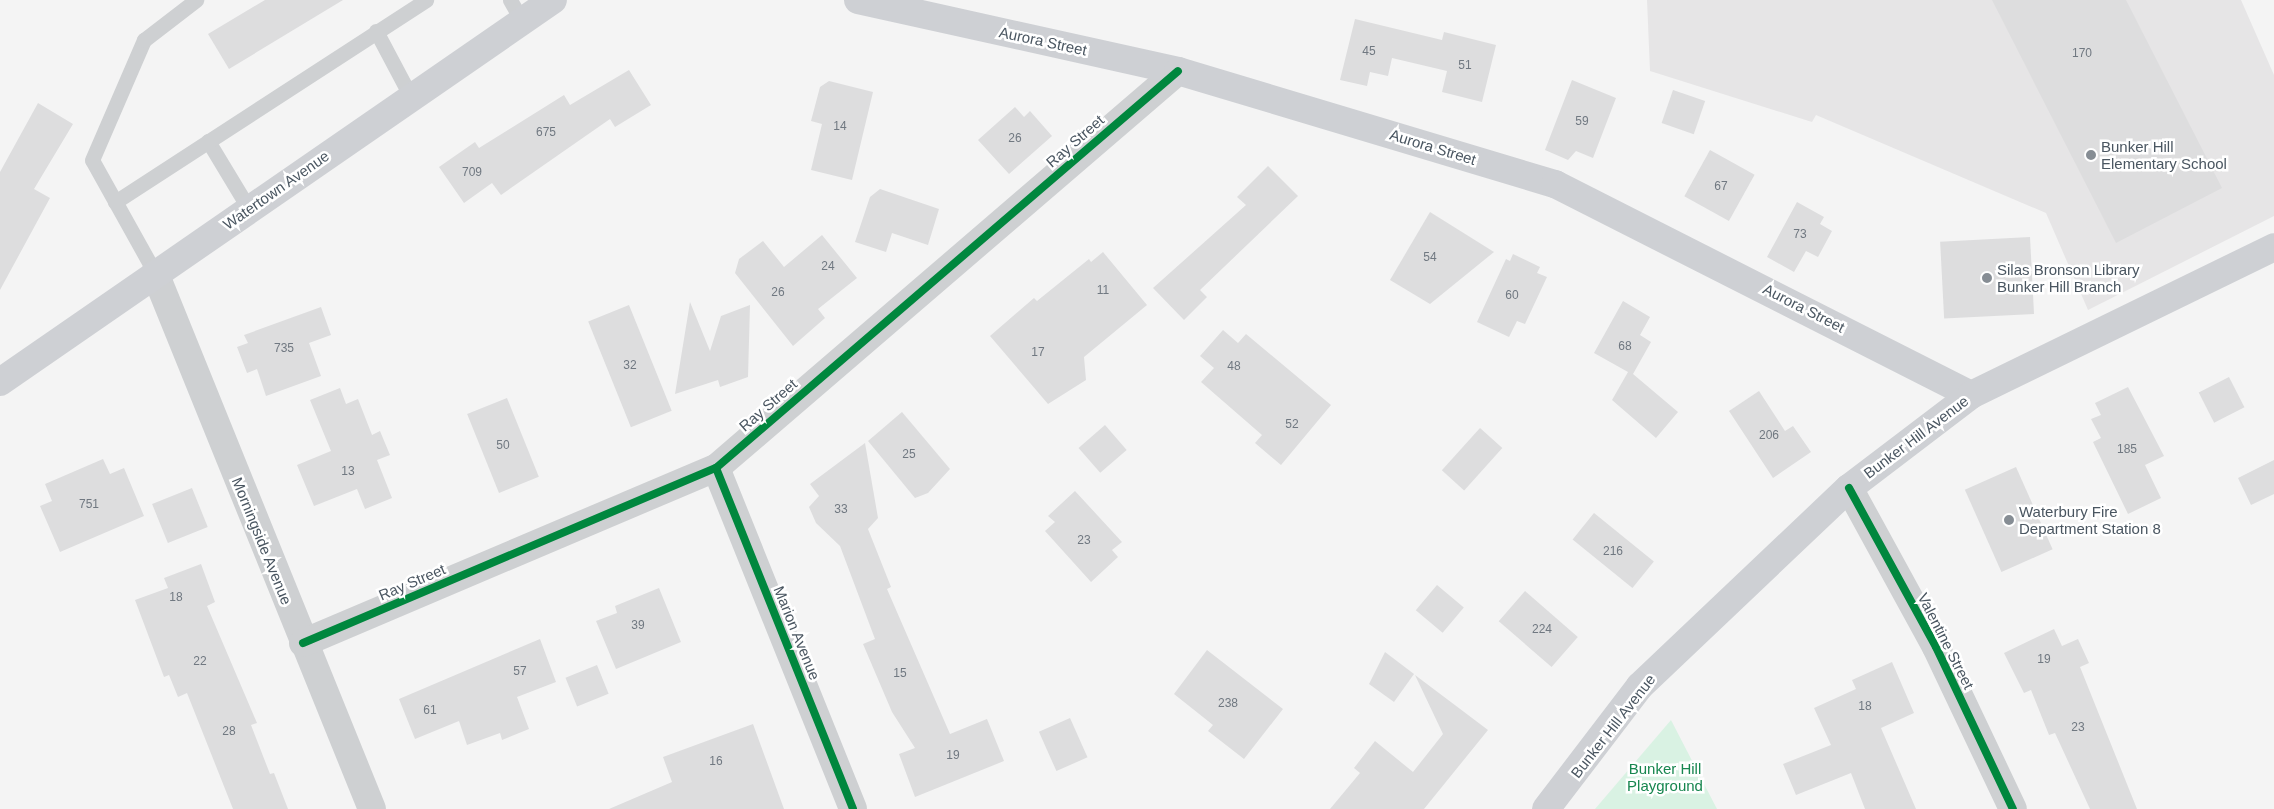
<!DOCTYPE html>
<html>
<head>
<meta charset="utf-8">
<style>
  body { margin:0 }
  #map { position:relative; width:2274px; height:809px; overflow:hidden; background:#f4f4f4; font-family:Arial,sans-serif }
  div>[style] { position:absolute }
  .education>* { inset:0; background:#e6e5e6 }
  .green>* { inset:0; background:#d9f2e3 }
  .building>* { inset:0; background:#ddddde; transform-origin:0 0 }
  .service>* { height:15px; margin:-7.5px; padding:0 7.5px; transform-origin:7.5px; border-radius:7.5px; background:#ced0d2 }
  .minor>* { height:28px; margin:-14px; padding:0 14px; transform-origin:14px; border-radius:14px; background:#ced0d2 }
  .secondary>* { height:28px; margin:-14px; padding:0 14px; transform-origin:14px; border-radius:14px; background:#ced0d4 }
  .cycleway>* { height:8px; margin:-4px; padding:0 4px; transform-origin:4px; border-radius:4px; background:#00873e }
  .dots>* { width:14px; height:14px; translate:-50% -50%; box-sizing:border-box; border:2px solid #fff; border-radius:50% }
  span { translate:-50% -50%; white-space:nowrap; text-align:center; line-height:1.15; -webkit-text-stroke:5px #fff; paint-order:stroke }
  .number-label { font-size:12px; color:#707881 }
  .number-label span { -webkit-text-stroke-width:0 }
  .street-label { font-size:15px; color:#4a5661 }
  .poi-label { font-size:15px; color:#4a5661 }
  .left { translate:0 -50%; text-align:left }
  .park-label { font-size:15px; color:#17864f }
</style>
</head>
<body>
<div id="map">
  <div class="education">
    <div style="clip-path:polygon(1647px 0,2241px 0,2274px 75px,2274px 216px,2088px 310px,2046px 213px,1816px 115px,1812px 122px,1650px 71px)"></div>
  </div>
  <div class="green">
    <div style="clip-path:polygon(1671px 720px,1717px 809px,1595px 809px)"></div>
  </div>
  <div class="building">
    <div style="clip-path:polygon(265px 0,343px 0,229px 69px,208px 34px)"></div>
    <div style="clip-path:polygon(1992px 0,2126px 0,2222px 188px,2116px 243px)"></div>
    <div style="clip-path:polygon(1355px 19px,1442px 40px,1444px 32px,1496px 45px,1482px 102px,1442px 92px,1447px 71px,1392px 58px,1388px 76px,1370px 72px,1367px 86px,1340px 80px)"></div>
    <div style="clip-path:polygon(629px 70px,651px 105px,615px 127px,610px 119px,501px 195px,492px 183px,464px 203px,439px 167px,475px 142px,479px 148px,564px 95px,570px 105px)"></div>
    <div style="clip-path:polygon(1572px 80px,1616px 98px,1593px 158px,1576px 151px,1568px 160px,1545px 150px)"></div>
    <div style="clip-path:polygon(829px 81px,873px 92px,852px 180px,811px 170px,822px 124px,811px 121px,820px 87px)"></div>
    <div style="left:1673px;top:90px;width:34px;height:35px;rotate:19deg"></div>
    <div style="clip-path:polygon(38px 103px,73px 124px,34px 189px,50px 198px,0 290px,0 172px)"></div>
    <div style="clip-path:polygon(1015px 107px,1024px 117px,1030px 111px,1052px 136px,1009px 174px,978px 140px)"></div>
    <div style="left:1710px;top:150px;width:51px;height:53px;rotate:29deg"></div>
    <div style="clip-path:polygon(1268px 166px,1298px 196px,1200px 290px,1207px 297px,1184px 320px,1153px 288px,1246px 205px,1237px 197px)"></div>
    <div style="clip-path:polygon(880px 189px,939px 209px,928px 245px,892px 233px,886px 252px,855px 242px,870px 197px)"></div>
    <div style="clip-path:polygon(1797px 202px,1824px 217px,1820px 224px,1832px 231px,1818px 257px,1806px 251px,1794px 272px,1767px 257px)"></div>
    <div style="clip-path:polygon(1430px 212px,1494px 252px,1430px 304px,1390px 280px)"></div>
    <div style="clip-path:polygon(822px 235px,857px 278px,818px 309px,825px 318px,793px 346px,735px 273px,739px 259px,763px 241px,784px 267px)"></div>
    <div style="left:2030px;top:237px;width:77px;height:90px;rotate:87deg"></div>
    <div style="clip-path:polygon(1103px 252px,1147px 305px,1084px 357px,1086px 380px,1048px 404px,990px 336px,1034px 298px,1037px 301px,1089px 259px,1091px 262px)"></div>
    <div style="clip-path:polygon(1513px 254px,1540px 267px,1537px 273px,1547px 277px,1525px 324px,1517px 321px,1509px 337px,1477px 322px,1506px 259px,1510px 261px)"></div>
    <div style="clip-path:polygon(1623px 301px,1650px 317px,1640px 335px,1651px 342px,1633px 374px,1678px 412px,1656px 438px,1612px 400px,1628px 372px,1594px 353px)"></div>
    <div style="clip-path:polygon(690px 302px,710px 351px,721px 316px,750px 305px,748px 377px,720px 387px,718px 380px,675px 394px)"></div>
    <div style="left:629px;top:305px;width:114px;height:44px;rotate:68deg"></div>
    <div style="clip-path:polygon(321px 307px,331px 335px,309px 343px,321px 376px,266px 396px,257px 369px,247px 373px,237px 347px,248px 343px,244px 335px)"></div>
    <div style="clip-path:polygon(1223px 330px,1238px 343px,1246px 334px,1331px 405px,1281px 465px,1255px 443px,1262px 435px,1201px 382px,1214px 368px,1200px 356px)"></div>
    <div style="left:2229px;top:377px;width:34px;height:34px;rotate:63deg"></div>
    <div style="clip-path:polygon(2128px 387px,2164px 456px,2145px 465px,2161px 498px,2128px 514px,2093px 442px,2101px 438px,2091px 419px,2101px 415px,2095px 403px)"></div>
    <div style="clip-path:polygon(340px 388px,346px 404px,358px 399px,372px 435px,380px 431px,390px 455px,377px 460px,392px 498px,365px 509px,357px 489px,314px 506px,297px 465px,331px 451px,310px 400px)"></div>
    <div style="clip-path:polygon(1759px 391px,1785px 431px,1793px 426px,1811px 452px,1773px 478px,1729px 411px)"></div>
    <div style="left:507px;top:398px;width:85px;height:43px;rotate:68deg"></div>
    <div style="clip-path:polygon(902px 412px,950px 469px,928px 493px,915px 498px,868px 441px)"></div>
    <div style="left:1105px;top:425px;width:33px;height:35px;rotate:49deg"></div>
    <div style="left:1480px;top:428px;width:30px;height:57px;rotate:42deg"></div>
    <div style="clip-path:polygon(865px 443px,878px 518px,868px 529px,891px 587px,887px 589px,950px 734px,987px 719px,1004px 761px,915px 797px,899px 754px,915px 748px,892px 712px,863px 644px,875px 639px,840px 546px,816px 523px,809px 507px,819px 496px,810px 484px)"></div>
    <div style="clip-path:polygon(103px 459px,110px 474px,124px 468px,144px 516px,60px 552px,40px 506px,52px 501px,45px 484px)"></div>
    <div style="clip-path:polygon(2274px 460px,2274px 494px,2251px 505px,2238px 478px)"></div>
    <div style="left:2016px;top:467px;width:90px;height:56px;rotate:66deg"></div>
    <div style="left:192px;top:488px;width:42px;height:43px;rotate:68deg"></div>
    <div style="clip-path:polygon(1075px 491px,1122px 542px,1112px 550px,1118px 557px,1091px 582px,1045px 531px,1055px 522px,1048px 516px)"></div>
    <div style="left:1594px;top:513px;width:77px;height:34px;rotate:39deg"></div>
    <div style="clip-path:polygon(201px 564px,215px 602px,207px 606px,257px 723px,251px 725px,270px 774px,274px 773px,288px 809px,233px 809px,187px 693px,178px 697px,169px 675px,164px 677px,135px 600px,168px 588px,164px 578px)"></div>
    <div style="left:1437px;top:585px;width:35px;height:33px;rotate:40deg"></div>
    <div style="clip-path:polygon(659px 588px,681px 642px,616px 669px,596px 621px,617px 613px,615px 606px)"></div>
    <div style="left:1525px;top:591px;width:70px;height:40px;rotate:41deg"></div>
    <div style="clip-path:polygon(2054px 629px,2062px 646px,2078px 639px,2089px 663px,2080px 667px,2137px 809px,2090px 809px,2055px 733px,2049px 735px,2031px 690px,2024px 693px,2004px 653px)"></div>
    <div style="clip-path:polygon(540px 639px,556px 682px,517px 697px,529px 729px,502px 740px,500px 733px,467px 745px,459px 721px,415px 739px,399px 699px)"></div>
    <div style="clip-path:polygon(1207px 650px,1283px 709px,1244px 759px,1208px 731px,1213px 725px,1174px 694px)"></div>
    <div style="clip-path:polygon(1385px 652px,1414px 674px,1394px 702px,1369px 684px)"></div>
    <div style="clip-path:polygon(1892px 662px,1914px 713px,1881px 728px,1916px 809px,1865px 809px,1851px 773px,1796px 795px,1783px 764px,1831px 745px,1814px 708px,1856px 689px,1852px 680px)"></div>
    <div style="left:597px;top:665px;width:31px;height:34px;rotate:68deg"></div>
    <div style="clip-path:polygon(1415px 675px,1488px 730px,1424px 809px,1330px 809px,1360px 773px,1354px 768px,1375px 741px,1413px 772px,1443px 734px)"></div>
    <div style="left:1070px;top:718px;width:43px;height:34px;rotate:66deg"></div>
    <div style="clip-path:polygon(753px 724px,784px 809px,609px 809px,672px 782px,663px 757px)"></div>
  </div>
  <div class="service">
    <div style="left:510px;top:0;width:24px;rotate:60deg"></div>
    <div style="left:376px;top:31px;width:75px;rotate:62.1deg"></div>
    <div style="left:208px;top:141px;width:79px;rotate:58.9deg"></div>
    <div style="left:115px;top:202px;width:371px;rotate:-33deg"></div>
    <div style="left:155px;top:273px;width:129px;rotate:-119.1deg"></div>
    <div style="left:92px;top:160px;width:131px;rotate:-66.6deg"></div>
    <div style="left:144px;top:40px;width:66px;rotate:-37.6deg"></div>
  </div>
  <div class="minor">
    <div style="left:155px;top:273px;width:578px;rotate:67.96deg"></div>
    <div style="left:716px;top:468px;width:367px;rotate:68.1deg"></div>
    <div style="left:1849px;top:488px;width:181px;rotate:61.3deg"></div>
    <div style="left:1936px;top:647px;width:179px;rotate:64.6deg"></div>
    <div style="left:303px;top:643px;width:449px;rotate:-23deg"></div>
    <div style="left:716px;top:468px;width:609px;rotate:-40.67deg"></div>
  </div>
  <div class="secondary">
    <div style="left:858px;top:0;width:328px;rotate:12.5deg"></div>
    <div style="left:1178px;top:71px;width:394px;rotate:16.7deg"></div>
    <div style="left:1555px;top:184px;width:466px;rotate:26.9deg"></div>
    <div style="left:0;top:382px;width:672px;rotate:-34.64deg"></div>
    <div style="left:1546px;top:809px;width:155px;rotate:-52.6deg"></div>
    <div style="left:1640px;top:686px;width:288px;rotate:-43.5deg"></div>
    <div style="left:1849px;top:488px;width:153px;rotate:-37.3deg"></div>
    <div style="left:1971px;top:395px;width:337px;rotate:-26deg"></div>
  </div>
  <div class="cycleway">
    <div style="left:716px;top:468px;width:367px;rotate:68.1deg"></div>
    <div style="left:1849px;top:488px;width:181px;rotate:61.3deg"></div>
    <div style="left:1936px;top:647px;width:179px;rotate:64.6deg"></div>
    <div style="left:303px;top:643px;width:449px;rotate:-23deg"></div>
    <div style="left:716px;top:468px;width:609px;rotate:-40.67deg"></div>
  </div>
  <div class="dots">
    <div style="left:2091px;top:155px;background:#868d94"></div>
    <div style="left:1987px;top:278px;background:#868d94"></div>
    <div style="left:2009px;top:520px;background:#868d94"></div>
  </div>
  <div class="number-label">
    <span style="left:1369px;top:52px">45</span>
    <span style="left:2082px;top:54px">170</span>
    <span style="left:1465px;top:66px">51</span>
    <span style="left:1582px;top:122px">59</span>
    <span style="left:840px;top:127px">14</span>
    <span style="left:546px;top:133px">675</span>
    <span style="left:1015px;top:139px">26</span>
    <span style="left:472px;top:173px">709</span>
    <span style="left:1721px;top:187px">67</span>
    <span style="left:1800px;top:235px">73</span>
    <span style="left:1430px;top:258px">54</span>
    <span style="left:828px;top:267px">24</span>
    <span style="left:1103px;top:291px">11</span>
    <span style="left:778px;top:293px">26</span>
    <span style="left:1512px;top:296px">60</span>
    <span style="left:1625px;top:347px">68</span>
    <span style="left:284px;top:349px">735</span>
    <span style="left:1038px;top:353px">17</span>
    <span style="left:630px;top:366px">32</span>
    <span style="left:1234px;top:367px">48</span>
    <span style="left:1292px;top:425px">52</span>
    <span style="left:1769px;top:436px">206</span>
    <span style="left:503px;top:446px">50</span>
    <span style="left:2127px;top:450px">185</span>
    <span style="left:909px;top:455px">25</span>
    <span style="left:348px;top:472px">13</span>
    <span style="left:89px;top:505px">751</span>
    <span style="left:841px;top:510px">33</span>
    <span style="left:1084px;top:541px">23</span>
    <span style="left:1613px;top:552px">216</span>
    <span style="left:176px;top:598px">18</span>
    <span style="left:638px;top:626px">39</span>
    <span style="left:1542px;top:630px">224</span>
    <span style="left:2044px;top:660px">19</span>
    <span style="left:200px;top:662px">22</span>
    <span style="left:520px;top:672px">57</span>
    <span style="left:900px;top:674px">15</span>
    <span style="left:1228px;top:704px">238</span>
    <span style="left:1865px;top:707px">18</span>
    <span style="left:430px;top:711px">61</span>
    <span style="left:2078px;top:728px">23</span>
    <span style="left:229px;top:732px">28</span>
    <span style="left:953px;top:756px">19</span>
    <span style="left:716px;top:762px">16</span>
  </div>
  <div class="street-label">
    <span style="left:1043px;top:41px;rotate:12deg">Aurora Street</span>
    <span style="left:1075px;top:141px;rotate:-41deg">Ray Street</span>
    <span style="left:1433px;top:147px;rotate:17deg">Aurora Street</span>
    <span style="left:276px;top:190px;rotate:-35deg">Watertown Avenue</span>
    <span style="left:1804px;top:308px;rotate:27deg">Aurora Street</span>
    <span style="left:768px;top:405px;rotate:-41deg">Ray Street</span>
    <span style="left:1916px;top:437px;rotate:-37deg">Bunker Hill Avenue</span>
    <span style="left:262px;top:541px;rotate:68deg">Morningside Avenue</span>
    <span style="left:412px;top:582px;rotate:-23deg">Ray Street</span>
    <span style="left:797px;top:633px;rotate:68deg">Marion Avenue</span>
    <span style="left:1946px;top:641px;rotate:63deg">Valentine Street</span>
    <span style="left:1613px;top:726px;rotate:-52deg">Bunker Hill Avenue</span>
  </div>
  <div class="poi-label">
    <span class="left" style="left:2101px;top:155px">Bunker Hill<br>Elementary School</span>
    <span class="left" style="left:1997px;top:278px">Silas Bronson Library<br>Bunker Hill Branch</span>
    <span class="left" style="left:2019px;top:520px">Waterbury Fire<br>Department Station 8</span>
  </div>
  <div class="park-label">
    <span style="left:1665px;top:777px">Bunker Hill<br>Playground</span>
  </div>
</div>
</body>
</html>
